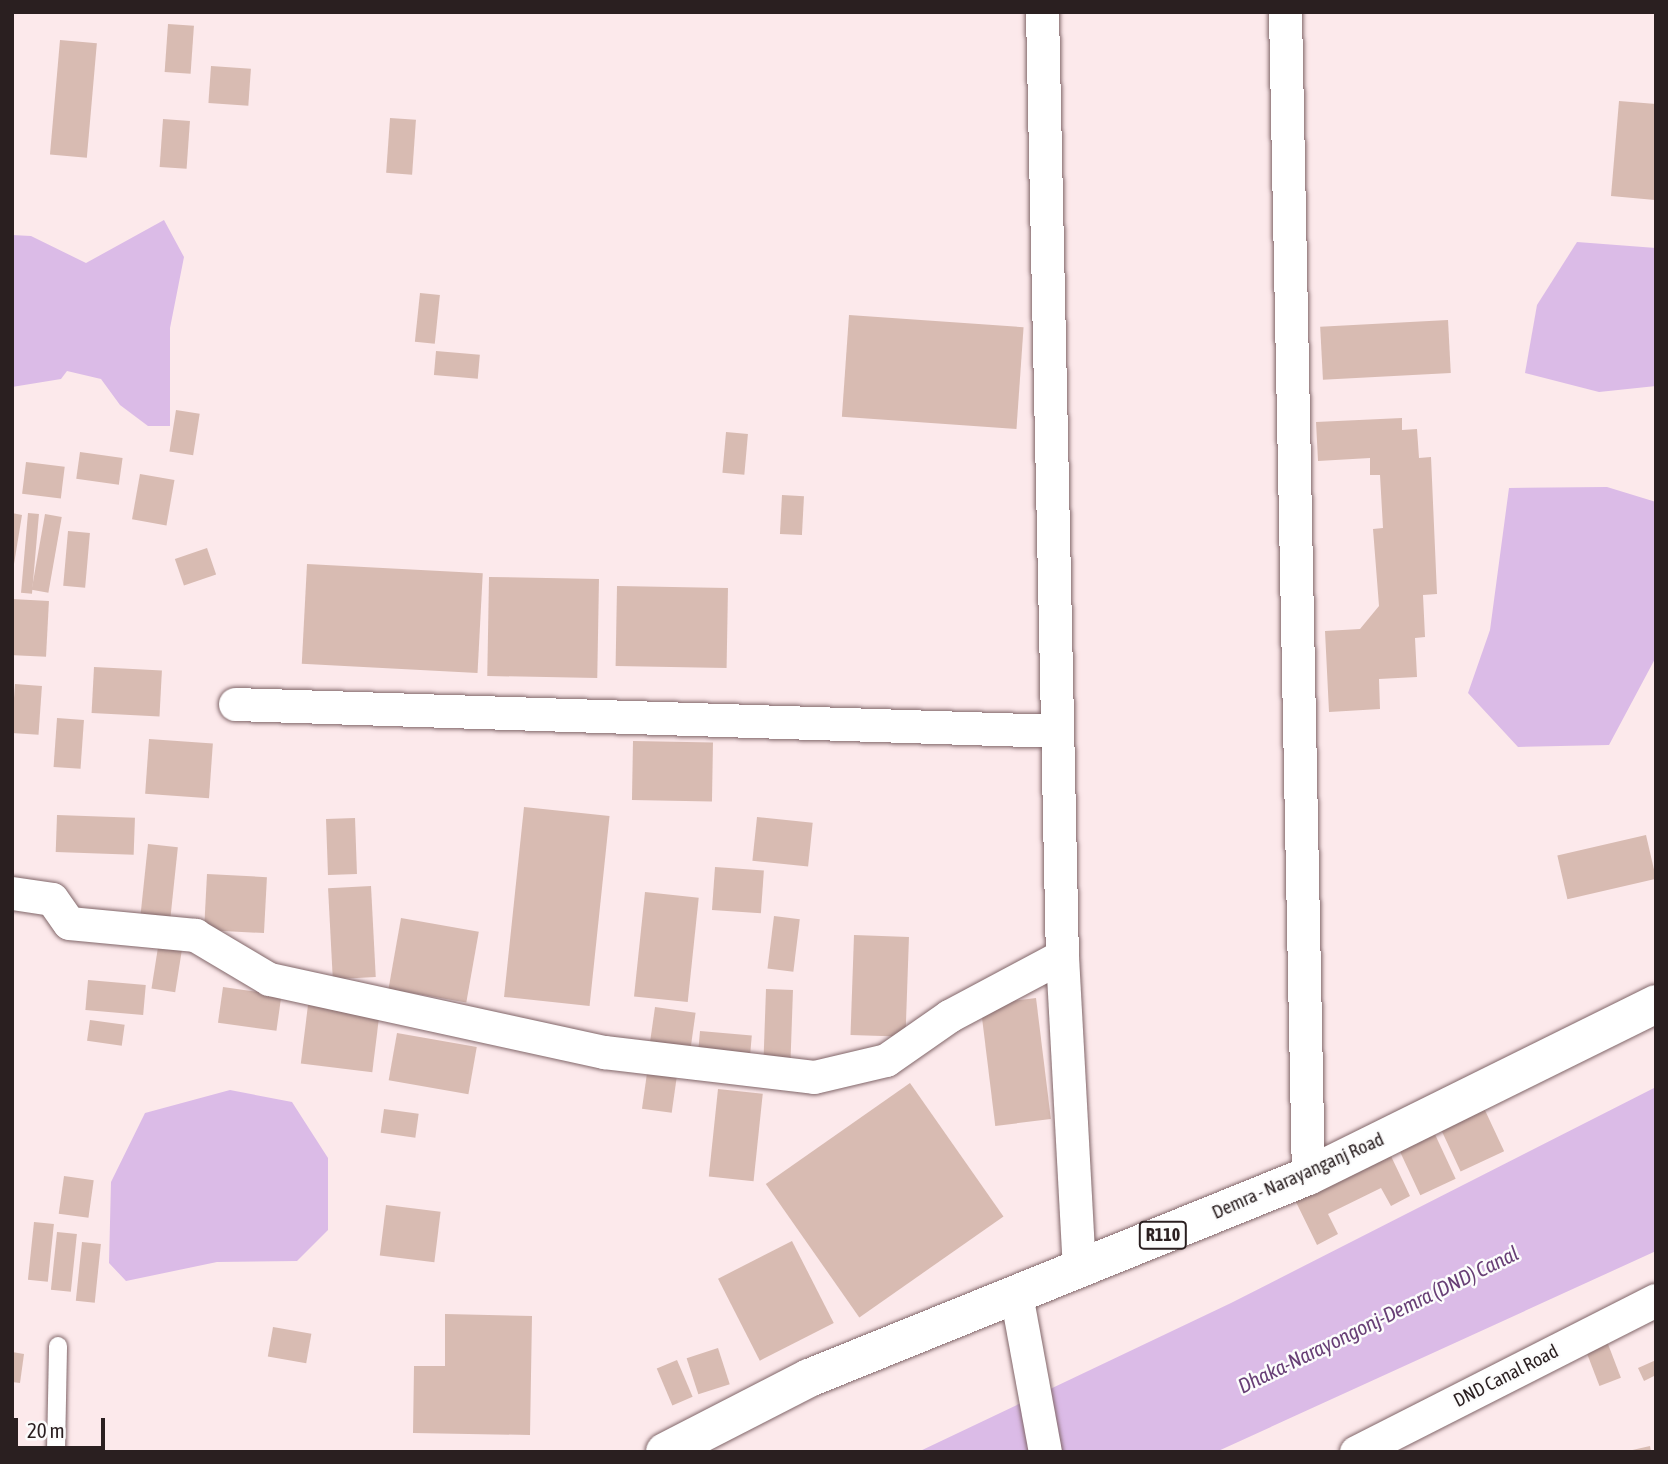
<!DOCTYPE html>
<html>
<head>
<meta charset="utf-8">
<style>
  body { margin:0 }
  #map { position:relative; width:1668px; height:1464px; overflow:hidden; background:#fce9eb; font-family:"Asap Condensed",sans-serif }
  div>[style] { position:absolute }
  .water>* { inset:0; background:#dbbbe7 }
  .building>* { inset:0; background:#d8bbb2; transform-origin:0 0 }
  .roads { filter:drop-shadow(0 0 2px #816669) drop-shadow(0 0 2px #816669) }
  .service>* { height:18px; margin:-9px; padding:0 9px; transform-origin:9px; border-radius:9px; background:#fff }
  .minor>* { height:33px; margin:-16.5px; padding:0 16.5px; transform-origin:16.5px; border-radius:16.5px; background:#fff }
  .primary>* { height:38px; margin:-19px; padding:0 19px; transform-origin:19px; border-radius:19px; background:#fff }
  span { translate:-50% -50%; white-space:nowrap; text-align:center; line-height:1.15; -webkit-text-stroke:5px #fcfcfc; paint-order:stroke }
  .shield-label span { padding:2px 5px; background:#fcfcfc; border:2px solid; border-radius:5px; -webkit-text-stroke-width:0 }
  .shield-label { font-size:18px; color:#2a1f20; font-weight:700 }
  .street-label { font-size:19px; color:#2a1f20 }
  .water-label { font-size:21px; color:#683f76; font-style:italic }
  .frame { position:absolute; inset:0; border:14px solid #2a1f20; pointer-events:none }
  .scale { position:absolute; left:14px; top:1418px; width:91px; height:32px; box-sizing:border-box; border:4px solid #2a1f20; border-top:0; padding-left:9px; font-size:21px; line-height:24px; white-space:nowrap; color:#2a1f20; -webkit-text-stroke:5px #fcfcfc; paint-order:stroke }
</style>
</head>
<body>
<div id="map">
  <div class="water">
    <div style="clip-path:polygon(164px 220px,184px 257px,170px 328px,170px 426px,148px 426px,120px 405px,101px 379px,67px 371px,61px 379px,12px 387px,12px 235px,31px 236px,86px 263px)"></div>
    <div style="clip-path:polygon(1577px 242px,1656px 248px,1656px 386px,1599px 392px,1525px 373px,1537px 305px)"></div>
    <div style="clip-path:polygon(1607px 487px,1656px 502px,1656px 657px,1609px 745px,1518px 747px,1468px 693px,1490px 630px,1509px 488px)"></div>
    <div style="clip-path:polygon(1656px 1087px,1656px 1251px,1216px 1452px,918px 1452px,1231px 1303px)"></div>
    <div style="clip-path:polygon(230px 1090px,292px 1102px,328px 1158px,328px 1230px,297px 1261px,217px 1262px,126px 1281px,109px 1263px,111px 1182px,145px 1113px)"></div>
  </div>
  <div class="building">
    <div style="left:168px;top:24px;width:26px;height:48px;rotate:4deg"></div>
    <div style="left:60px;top:40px;width:37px;height:115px;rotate:5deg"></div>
    <div style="left:211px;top:66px;width:40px;height:37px;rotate:4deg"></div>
    <div style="clip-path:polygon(1619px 101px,1656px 104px,1655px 200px,1611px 196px)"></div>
    <div style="left:390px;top:118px;width:26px;height:55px;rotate:4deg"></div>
    <div style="left:163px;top:119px;width:27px;height:48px;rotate:4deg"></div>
    <div style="left:420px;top:293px;width:20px;height:49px;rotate:6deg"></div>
    <div style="left:849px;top:315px;width:175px;height:102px;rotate:4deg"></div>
    <div style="left:1448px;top:320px;width:53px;height:128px;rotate:87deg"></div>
    <div style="left:436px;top:351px;width:44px;height:24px;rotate:5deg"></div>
    <div style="left:176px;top:410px;width:24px;height:42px;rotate:9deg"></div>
    <div style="clip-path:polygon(1402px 418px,1402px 430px,1417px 429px,1419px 458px,1431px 457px,1437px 594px,1423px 595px,1425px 637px,1415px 638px,1417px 677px,1379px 679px,1380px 709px,1329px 712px,1325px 631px,1360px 629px,1379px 606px,1373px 529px,1383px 528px,1380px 475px,1370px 475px,1370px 458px,1318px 461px,1316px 422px)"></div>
    <div style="left:726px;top:432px;width:22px;height:41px;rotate:5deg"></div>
    <div style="left:80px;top:452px;width:43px;height:27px;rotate:8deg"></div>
    <div style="left:26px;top:462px;width:39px;height:32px;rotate:7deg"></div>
    <div style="left:140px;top:474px;width:35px;height:46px;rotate:10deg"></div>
    <div style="left:782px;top:495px;width:22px;height:39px;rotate:3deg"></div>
    <div style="clip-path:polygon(12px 513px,22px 515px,14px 564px,12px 564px)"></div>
    <div style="left:28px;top:513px;width:11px;height:80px;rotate:5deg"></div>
    <div style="left:45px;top:514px;width:17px;height:77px;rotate:10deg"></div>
    <div style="left:68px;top:531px;width:22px;height:55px;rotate:5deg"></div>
    <div style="left:207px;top:548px;width:28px;height:34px;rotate:71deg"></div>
    <div style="left:307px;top:564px;width:176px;height:100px;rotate:3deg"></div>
    <div style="left:489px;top:577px;width:110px;height:99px;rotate:1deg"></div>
    <div style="left:617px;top:586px;width:111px;height:80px;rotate:1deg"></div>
    <div style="left:12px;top:599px;width:37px;height:56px;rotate:3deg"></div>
    <div style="left:94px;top:667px;width:68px;height:46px;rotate:3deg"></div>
    <div style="left:15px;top:684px;width:27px;height:49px;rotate:4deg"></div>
    <div style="left:57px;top:718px;width:27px;height:49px;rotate:4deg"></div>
    <div style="left:149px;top:739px;width:64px;height:55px;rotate:4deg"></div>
    <div style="left:633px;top:741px;width:80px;height:59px;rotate:1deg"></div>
    <div style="left:524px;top:807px;width:86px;height:191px;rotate:6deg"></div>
    <div style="left:57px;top:815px;width:78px;height:37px;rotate:2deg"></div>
    <div style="left:757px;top:817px;width:56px;height:44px;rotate:6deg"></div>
    <div style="left:355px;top:818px;width:56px;height:29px;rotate:88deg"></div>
    <div style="left:1646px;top:835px;width:45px;height:91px;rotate:77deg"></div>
    <div style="left:148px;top:844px;width:30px;height:75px;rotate:6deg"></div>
    <div style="left:715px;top:867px;width:49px;height:43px;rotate:4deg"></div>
    <div style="left:207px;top:874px;width:60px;height:56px;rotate:3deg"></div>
    <div style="left:371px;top:886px;width:91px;height:43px;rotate:87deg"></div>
    <div style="left:645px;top:892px;width:54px;height:105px;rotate:6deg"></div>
    <div style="left:774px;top:916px;width:26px;height:53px;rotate:7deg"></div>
    <div style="left:401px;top:918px;width:79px;height:72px;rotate:10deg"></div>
    <div style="left:854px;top:935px;width:55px;height:100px;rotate:2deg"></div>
    <div style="left:159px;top:941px;width:24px;height:48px;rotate:9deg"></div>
    <div style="left:88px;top:980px;width:58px;height:30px;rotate:5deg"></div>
    <div style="left:223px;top:987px;width:59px;height:36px;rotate:8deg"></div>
    <div style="left:766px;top:989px;width:27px;height:68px;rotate:2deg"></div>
    <div style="left:1036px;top:998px;width:122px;height:56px;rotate:83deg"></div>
    <div style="left:308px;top:1005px;width:72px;height:59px;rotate:7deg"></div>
    <div style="left:655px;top:1007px;width:41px;height:39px;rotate:8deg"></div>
    <div style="left:90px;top:1020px;width:35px;height:21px;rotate:8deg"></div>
    <div style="left:700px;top:1031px;width:52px;height:26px;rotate:5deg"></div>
    <div style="left:397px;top:1033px;width:81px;height:48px;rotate:10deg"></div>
    <div style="left:647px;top:1073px;width:30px;height:36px;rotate:8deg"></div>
    <div style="left:910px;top:1083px;width:163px;height:176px;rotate:55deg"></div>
    <div style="left:718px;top:1089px;width:45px;height:88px;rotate:6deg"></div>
    <div style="left:1483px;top:1106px;width:50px;height:48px;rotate:65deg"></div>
    <div style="left:384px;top:1109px;width:35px;height:24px;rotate:8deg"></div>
    <div style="left:1432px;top:1128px;width:56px;height:39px;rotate:65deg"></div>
    <div style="clip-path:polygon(1390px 1154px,1410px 1196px,1391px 1206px,1381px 1188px,1328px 1214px,1338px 1234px,1317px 1245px,1295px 1200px)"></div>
    <div style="left:64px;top:1176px;width:30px;height:38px;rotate:8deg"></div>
    <div style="left:386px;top:1205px;width:55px;height:51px;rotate:7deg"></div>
    <div style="left:34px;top:1222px;width:20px;height:58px;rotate:6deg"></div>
    <div style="left:57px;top:1232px;width:20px;height:58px;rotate:6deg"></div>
    <div style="left:792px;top:1241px;width:92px;height:83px;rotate:63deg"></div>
    <div style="left:82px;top:1242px;width:19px;height:59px;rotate:6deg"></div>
    <div style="clip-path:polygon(445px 1314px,532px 1316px,530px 1435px,413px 1433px,414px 1366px,445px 1366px)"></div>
    <div style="left:273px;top:1327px;width:39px;height:30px;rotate:10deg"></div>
    <div style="left:1603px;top:1331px;width:50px;height:23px;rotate:69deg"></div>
    <div style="left:718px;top:1348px;width:38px;height:33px;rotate:72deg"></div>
    <div style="clip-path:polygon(12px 1352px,24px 1354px,20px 1383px,12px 1382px)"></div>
    <div style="left:677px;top:1360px;width:40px;height:22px;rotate:67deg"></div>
    <div style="clip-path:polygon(1656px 1360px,1656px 1375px,1644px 1381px,1638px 1368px)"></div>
    <div style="clip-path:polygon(1650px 1446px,1651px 1452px,1628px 1452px,1628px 1451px)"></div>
  </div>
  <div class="roads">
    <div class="service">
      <div style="left:56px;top:1452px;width:106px;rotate:-88.9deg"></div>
    </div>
    <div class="minor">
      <div style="left:1042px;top:12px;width:944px;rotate:88.79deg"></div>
      <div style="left:1062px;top:956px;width:313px;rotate:86.9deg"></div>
      <div style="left:1285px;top:12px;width:1164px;rotate:88.87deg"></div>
      <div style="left:235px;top:704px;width:822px;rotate:1.88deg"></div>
      <div style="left:12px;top:893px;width:40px;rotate:8.5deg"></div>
      <div style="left:52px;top:899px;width:29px;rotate:55deg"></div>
      <div style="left:69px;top:923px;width:127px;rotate:5.4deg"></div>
      <div style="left:195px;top:935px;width:86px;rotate:30.7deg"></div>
      <div style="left:269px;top:979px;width:343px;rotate:12.3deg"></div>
      <div style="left:604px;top:1052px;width:211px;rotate:6.8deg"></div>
      <div style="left:814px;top:1077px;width:74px;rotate:-13.3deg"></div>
      <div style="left:886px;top:1060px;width:77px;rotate:-34.9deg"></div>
      <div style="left:949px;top:1016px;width:128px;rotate:-28deg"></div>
      <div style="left:1016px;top:1294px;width:161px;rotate:79.6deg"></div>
      <div style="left:1356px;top:1452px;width:336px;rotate:-26.9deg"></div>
    </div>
    <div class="primary">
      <div style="left:665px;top:1452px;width:162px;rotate:-27.2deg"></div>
      <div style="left:809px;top:1378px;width:538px;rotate:-22.04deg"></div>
      <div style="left:1308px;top:1176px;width:388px;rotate:-26.3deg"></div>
    </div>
  </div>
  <div class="shield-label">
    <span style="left:1163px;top:1235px">R110</span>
  </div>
  <div class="street-label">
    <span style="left:1298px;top:1176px;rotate:-24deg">Demra - Narayanganj Road</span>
    <span style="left:1506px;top:1376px;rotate:-27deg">DND Canal Road</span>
  </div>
  <div class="water-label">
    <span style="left:1378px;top:1319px;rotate:-26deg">Dhaka-Narayongonj-Demra (DND) Canal</span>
  </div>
  <div class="frame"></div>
  <div class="scale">20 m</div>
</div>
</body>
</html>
